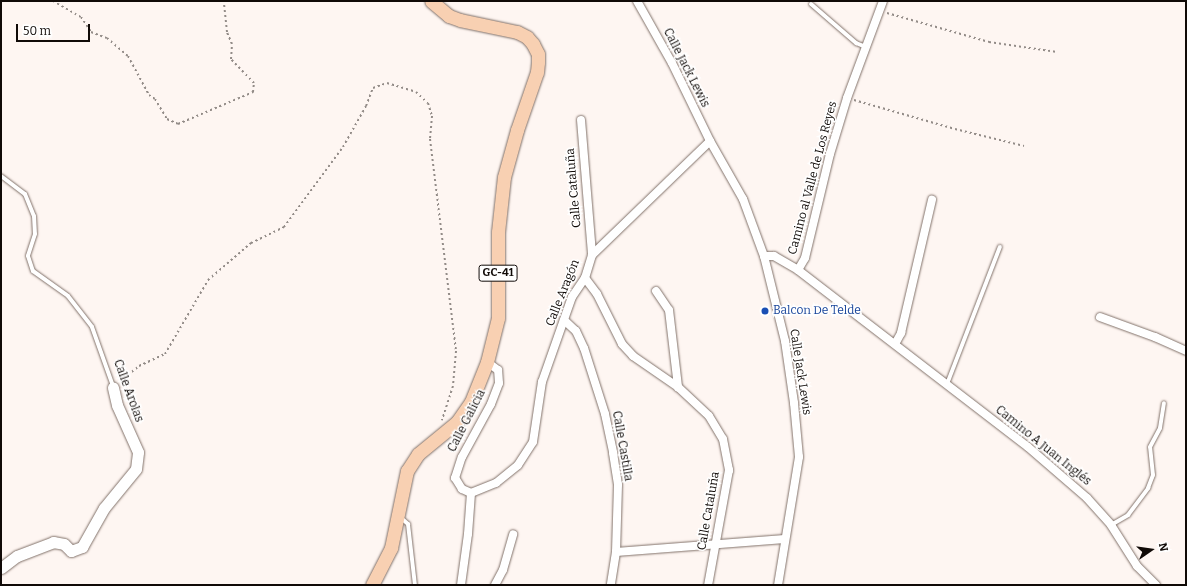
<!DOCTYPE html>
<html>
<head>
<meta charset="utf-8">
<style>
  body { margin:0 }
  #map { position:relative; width:1187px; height:586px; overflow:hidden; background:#fef6f2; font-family:Bitter,serif }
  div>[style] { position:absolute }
  .path>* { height:2px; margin-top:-1px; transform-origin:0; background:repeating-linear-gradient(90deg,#938c88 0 2px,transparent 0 5px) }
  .roads { filter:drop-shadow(0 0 1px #82726a) drop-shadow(0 0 1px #82726a) }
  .lane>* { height:4px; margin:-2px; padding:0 2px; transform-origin:2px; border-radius:2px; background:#fff }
  .street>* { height:8px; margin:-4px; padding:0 4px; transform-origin:4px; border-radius:4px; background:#fff }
  .secondary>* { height:11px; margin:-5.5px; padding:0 5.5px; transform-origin:5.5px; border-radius:5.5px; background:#fff }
  .primary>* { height:13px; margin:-6.5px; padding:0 6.5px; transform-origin:6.5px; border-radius:6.5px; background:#f8d0b2 }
  .dots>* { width:11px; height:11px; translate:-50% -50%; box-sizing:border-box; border:2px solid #fff; border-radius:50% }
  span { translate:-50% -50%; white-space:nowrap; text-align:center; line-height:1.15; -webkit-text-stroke:3px #fff; paint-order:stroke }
  .shield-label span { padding:1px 3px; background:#fff; border:1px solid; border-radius:3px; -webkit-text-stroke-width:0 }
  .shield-label { font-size:11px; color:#100a07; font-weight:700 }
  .street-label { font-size:12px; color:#100a07 }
  .transit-label { font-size:12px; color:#164399 }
  .left { translate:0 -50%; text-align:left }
  .frame { position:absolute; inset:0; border:2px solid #100a07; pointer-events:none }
  .north { position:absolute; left:1131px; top:530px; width:40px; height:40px; -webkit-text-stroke:3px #fff; paint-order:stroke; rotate:77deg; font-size:11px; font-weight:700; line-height:16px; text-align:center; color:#100a07 }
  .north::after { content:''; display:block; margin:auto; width:14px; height:18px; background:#100a07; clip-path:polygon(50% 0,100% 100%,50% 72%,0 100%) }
  .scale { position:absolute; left:16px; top:24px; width:74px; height:18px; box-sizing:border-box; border:2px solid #100a07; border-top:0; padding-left:5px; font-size:12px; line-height:14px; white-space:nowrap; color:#100a07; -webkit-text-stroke:3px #fff; paint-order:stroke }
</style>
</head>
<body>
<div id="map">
  <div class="path">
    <div style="left:53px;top:1px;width:32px;rotate:30deg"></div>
    <div style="left:81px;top:17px;width:18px;rotate:56deg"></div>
    <div style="left:91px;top:32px;width:17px;rotate:21deg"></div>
    <div style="left:107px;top:38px;width:28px;rotate:41deg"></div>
    <div style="left:128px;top:56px;width:44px;rotate:61.7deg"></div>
    <div style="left:149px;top:95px;width:7px;rotate:34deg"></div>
    <div style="left:155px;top:99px;width:23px;rotate:59deg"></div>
    <div style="left:167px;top:119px;width:12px;rotate:24deg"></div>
    <div style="left:178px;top:124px;width:82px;rotate:-23.1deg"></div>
    <div style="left:253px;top:92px;width:9px;rotate:-84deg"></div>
    <div style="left:254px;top:83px;width:33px;rotate:-134deg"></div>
    <div style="left:231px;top:59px;width:15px;rotate:-86deg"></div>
    <div style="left:232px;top:44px;width:13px;rotate:-113deg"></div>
    <div style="left:227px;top:32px;width:31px;rotate:-96deg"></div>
    <div style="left:887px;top:13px;width:106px;rotate:15.9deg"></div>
    <div style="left:989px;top:42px;width:69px;rotate:8.4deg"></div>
    <div style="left:854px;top:100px;width:105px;rotate:16deg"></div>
    <div style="left:955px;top:129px;width:71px;rotate:13.8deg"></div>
    <div style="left:120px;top:381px;width:24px;rotate:-38deg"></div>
    <div style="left:139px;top:366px;width:29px;rotate:-25deg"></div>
    <div style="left:165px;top:354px;width:86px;rotate:-59.8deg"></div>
    <div style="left:208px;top:280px;width:57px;rotate:-40.7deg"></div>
    <div style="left:251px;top:243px;width:37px;rotate:-26deg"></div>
    <div style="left:284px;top:227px;width:99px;rotate:-53.6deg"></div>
    <div style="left:343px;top:147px;width:47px;rotate:-60.7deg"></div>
    <div style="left:366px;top:106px;width:19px;rotate:-69deg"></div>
    <div style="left:373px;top:88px;width:15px;rotate:-20deg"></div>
    <div style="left:387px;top:83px;width:30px;rotate:17deg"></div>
    <div style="left:416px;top:92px;width:16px;rotate:43deg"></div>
    <div style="left:428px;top:103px;width:14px;rotate:73deg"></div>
    <div style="left:432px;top:116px;width:23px;rotate:95deg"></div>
    <div style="left:430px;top:139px;width:214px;rotate:83deg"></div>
    <div style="left:456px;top:351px;width:35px;rotate:95deg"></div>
    <div style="left:453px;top:386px;width:36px;rotate:108deg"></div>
  </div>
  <div class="roads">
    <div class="lane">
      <div style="left:811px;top:4px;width:60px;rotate:40.9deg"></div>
      <div style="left:856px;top:43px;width:11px;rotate:22deg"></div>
      <div style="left:1px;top:176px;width:30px;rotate:37deg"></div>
      <div style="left:25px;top:194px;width:24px;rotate:68deg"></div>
      <div style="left:34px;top:216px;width:18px;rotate:87deg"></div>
      <div style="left:35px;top:234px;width:23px;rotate:108deg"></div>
      <div style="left:28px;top:256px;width:16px;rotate:72deg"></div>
      <div style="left:33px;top:271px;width:43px;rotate:35.5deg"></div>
      <div style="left:68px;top:296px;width:39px;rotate:52deg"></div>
      <div style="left:92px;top:327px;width:63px;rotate:70.4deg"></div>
      <div style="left:947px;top:384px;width:147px;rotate:-68.9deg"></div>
      <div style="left:400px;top:517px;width:11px;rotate:41deg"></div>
      <div style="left:408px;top:524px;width:61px;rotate:83.5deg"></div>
      <div style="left:1111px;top:525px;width:20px;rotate:-30deg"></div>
      <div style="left:1128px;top:515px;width:34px;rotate:-53deg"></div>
      <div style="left:1148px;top:488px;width:14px;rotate:-69deg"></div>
      <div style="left:1153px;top:475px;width:28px;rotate:-96deg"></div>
      <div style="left:1150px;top:447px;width:21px;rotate:-62deg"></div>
      <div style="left:1160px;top:428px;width:25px;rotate:-81deg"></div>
    </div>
    <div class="street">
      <div style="left:637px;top:1px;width:71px;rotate:60.6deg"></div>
      <div style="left:672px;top:63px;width:87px;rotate:64deg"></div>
      <div style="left:710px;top:141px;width:67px;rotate:60.4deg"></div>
      <div style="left:743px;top:199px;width:61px;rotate:69.8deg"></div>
      <div style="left:764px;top:256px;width:88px;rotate:76.1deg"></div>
      <div style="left:785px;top:341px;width:63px;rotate:81.7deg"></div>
      <div style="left:794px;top:403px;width:54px;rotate:84.7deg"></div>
      <div style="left:799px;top:457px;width:130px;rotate:99.3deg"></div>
      <div style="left:581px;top:120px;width:135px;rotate:85.3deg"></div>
      <div style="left:764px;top:256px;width:10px"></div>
      <div style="left:774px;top:256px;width:28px;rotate:30deg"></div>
      <div style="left:798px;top:270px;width:290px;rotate:37.6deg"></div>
      <div style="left:1028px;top:447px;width:78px;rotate:40.8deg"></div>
      <div style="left:1087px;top:498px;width:36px;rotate:48deg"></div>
      <div style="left:1111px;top:525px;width:49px;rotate:57.6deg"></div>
      <div style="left:1137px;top:566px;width:27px;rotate:45deg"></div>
      <div style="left:798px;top:270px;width:14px;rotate:-60deg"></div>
      <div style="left:805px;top:258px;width:107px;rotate:-76.5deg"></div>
      <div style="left:830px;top:154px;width:59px;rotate:-73.1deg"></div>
      <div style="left:847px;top:98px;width:103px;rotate:-69.6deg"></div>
      <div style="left:585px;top:278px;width:20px;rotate:53deg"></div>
      <div style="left:597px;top:294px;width:56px;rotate:63.4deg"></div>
      <div style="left:622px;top:344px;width:16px;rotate:47deg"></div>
      <div style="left:633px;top:356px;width:55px;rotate:34.6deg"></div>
      <div style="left:678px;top:387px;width:42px;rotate:43.1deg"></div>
      <div style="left:709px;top:416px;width:27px;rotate:59deg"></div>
      <div style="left:723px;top:439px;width:32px;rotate:79deg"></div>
      <div style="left:729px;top:470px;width:117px;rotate:100.3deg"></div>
      <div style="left:656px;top:291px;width:23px;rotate:56deg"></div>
      <div style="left:669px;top:310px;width:78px;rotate:83.3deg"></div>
      <div style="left:1100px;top:317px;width:59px;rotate:20deg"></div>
      <div style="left:1155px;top:337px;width:34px;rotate:24deg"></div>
      <div style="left:564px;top:320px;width:16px;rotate:43deg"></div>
      <div style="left:576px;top:331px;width:19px;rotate:65deg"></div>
      <div style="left:584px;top:348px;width:69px;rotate:72.3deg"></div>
      <div style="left:605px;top:414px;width:40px;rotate:78deg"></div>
      <div style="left:613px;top:453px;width:32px;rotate:81deg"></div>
      <div style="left:618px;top:485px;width:67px;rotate:91.7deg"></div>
      <div style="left:616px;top:552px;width:33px;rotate:99deg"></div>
      <div style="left:895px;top:344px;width:13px;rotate:-61deg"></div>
      <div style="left:901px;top:333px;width:137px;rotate:-76.9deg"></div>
      <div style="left:471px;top:493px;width:27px;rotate:-22deg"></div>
      <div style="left:496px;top:483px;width:28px;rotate:-39deg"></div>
      <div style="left:518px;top:465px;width:27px;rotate:-57deg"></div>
      <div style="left:533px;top:442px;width:61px;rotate:-81.5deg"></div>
      <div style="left:542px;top:382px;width:90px;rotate:-70.6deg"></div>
      <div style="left:572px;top:297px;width:23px;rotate:-56deg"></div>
      <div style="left:585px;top:278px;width:24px;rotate:-73deg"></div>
      <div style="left:592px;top:255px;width:164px;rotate:-44deg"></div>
      <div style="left:471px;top:493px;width:10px;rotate:-156deg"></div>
      <div style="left:462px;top:489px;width:13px;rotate:-122deg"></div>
      <div style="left:455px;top:478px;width:22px;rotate:-72deg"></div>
      <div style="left:462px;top:457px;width:60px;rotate:-61.3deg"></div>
      <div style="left:491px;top:404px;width:22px;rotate:-69deg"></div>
      <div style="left:499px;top:383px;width:13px;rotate:-94deg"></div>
      <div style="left:498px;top:370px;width:14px;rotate:-144deg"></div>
      <div style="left:616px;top:552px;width:169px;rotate:-4.4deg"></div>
      <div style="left:461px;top:585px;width:51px;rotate:-82.2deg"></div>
      <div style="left:468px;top:534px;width:41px;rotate:-85.8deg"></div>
      <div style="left:495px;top:585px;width:17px;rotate:-62deg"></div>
      <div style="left:503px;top:570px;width:37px;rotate:-74deg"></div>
    </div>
    <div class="secondary">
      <div style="left:1px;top:568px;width:20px;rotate:-37deg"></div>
      <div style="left:17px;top:556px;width:39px;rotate:-21deg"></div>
      <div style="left:53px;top:542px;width:11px;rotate:10deg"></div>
      <div style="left:64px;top:544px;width:10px;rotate:45deg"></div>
      <div style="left:71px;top:551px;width:12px;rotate:-20deg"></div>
      <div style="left:82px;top:547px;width:45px;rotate:-60.6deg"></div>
      <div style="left:104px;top:508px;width:50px;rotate:-50.6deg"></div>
      <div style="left:136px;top:469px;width:17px;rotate:-83deg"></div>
      <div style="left:138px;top:452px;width:51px;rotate:-114.1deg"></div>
      <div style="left:117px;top:405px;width:18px;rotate:-103deg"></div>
    </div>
    <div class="primary">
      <div style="left:372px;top:585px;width:42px;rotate:-62.8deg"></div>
      <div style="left:391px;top:548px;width:79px;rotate:-78.3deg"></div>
      <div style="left:407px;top:471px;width:20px;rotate:-57deg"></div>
      <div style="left:418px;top:454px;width:50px;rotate:-39.4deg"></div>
      <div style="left:457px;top:422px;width:24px;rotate:-55deg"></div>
      <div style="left:471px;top:402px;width:43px;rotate:-68.2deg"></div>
      <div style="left:487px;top:362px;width:45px;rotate:-76deg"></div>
      <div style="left:498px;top:318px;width:86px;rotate:-90deg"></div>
      <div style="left:498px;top:232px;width:55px;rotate:-83.8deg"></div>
      <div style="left:504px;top:177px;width:49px;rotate:-74.5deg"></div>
      <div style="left:517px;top:130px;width:61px;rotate:-71deg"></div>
      <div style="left:537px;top:72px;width:10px;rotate:-84deg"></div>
      <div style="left:538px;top:62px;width:8px;rotate:-90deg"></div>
      <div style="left:538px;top:54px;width:11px;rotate:-117deg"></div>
      <div style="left:533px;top:44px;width:9px;rotate:-131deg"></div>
      <div style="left:527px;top:37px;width:11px;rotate:-153deg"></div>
      <div style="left:517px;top:32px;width:58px;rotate:-168.1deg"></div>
      <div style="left:460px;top:20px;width:12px;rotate:-160deg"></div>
      <div style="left:449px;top:16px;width:23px;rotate:-140deg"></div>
    </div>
  </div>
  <div class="dots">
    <div style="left:765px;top:311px;background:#1a4fb4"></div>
  </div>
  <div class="shield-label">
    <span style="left:498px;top:273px">GC-41</span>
  </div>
  <div class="street-label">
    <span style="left:686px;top:68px;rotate:63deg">Calle Jack Lewis</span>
    <span style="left:813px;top:178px;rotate:-75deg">Camino al Valle de Los Reyes</span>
    <span style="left:574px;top:188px;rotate:-95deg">Calle Cataluña</span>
    <span style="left:563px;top:293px;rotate:-68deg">Calle Aragón</span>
    <span style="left:800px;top:372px;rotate:81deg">Calle Jack Lewis</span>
    <span style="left:128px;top:391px;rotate:70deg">Calle Arolas</span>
    <span style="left:467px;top:421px;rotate:-63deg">Calle Galicia</span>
    <span style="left:622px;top:446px;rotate:80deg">Calle Castilla</span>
    <span style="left:1043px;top:446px;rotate:39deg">Camino A Juan Inglés</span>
    <span style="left:709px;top:511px;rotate:-80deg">Calle Cataluña</span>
  </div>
  <div class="transit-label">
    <span class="left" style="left:773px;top:311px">Balcon De Telde</span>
  </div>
  <div class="frame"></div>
  <div class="north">N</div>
  <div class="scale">50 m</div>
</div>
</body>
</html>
